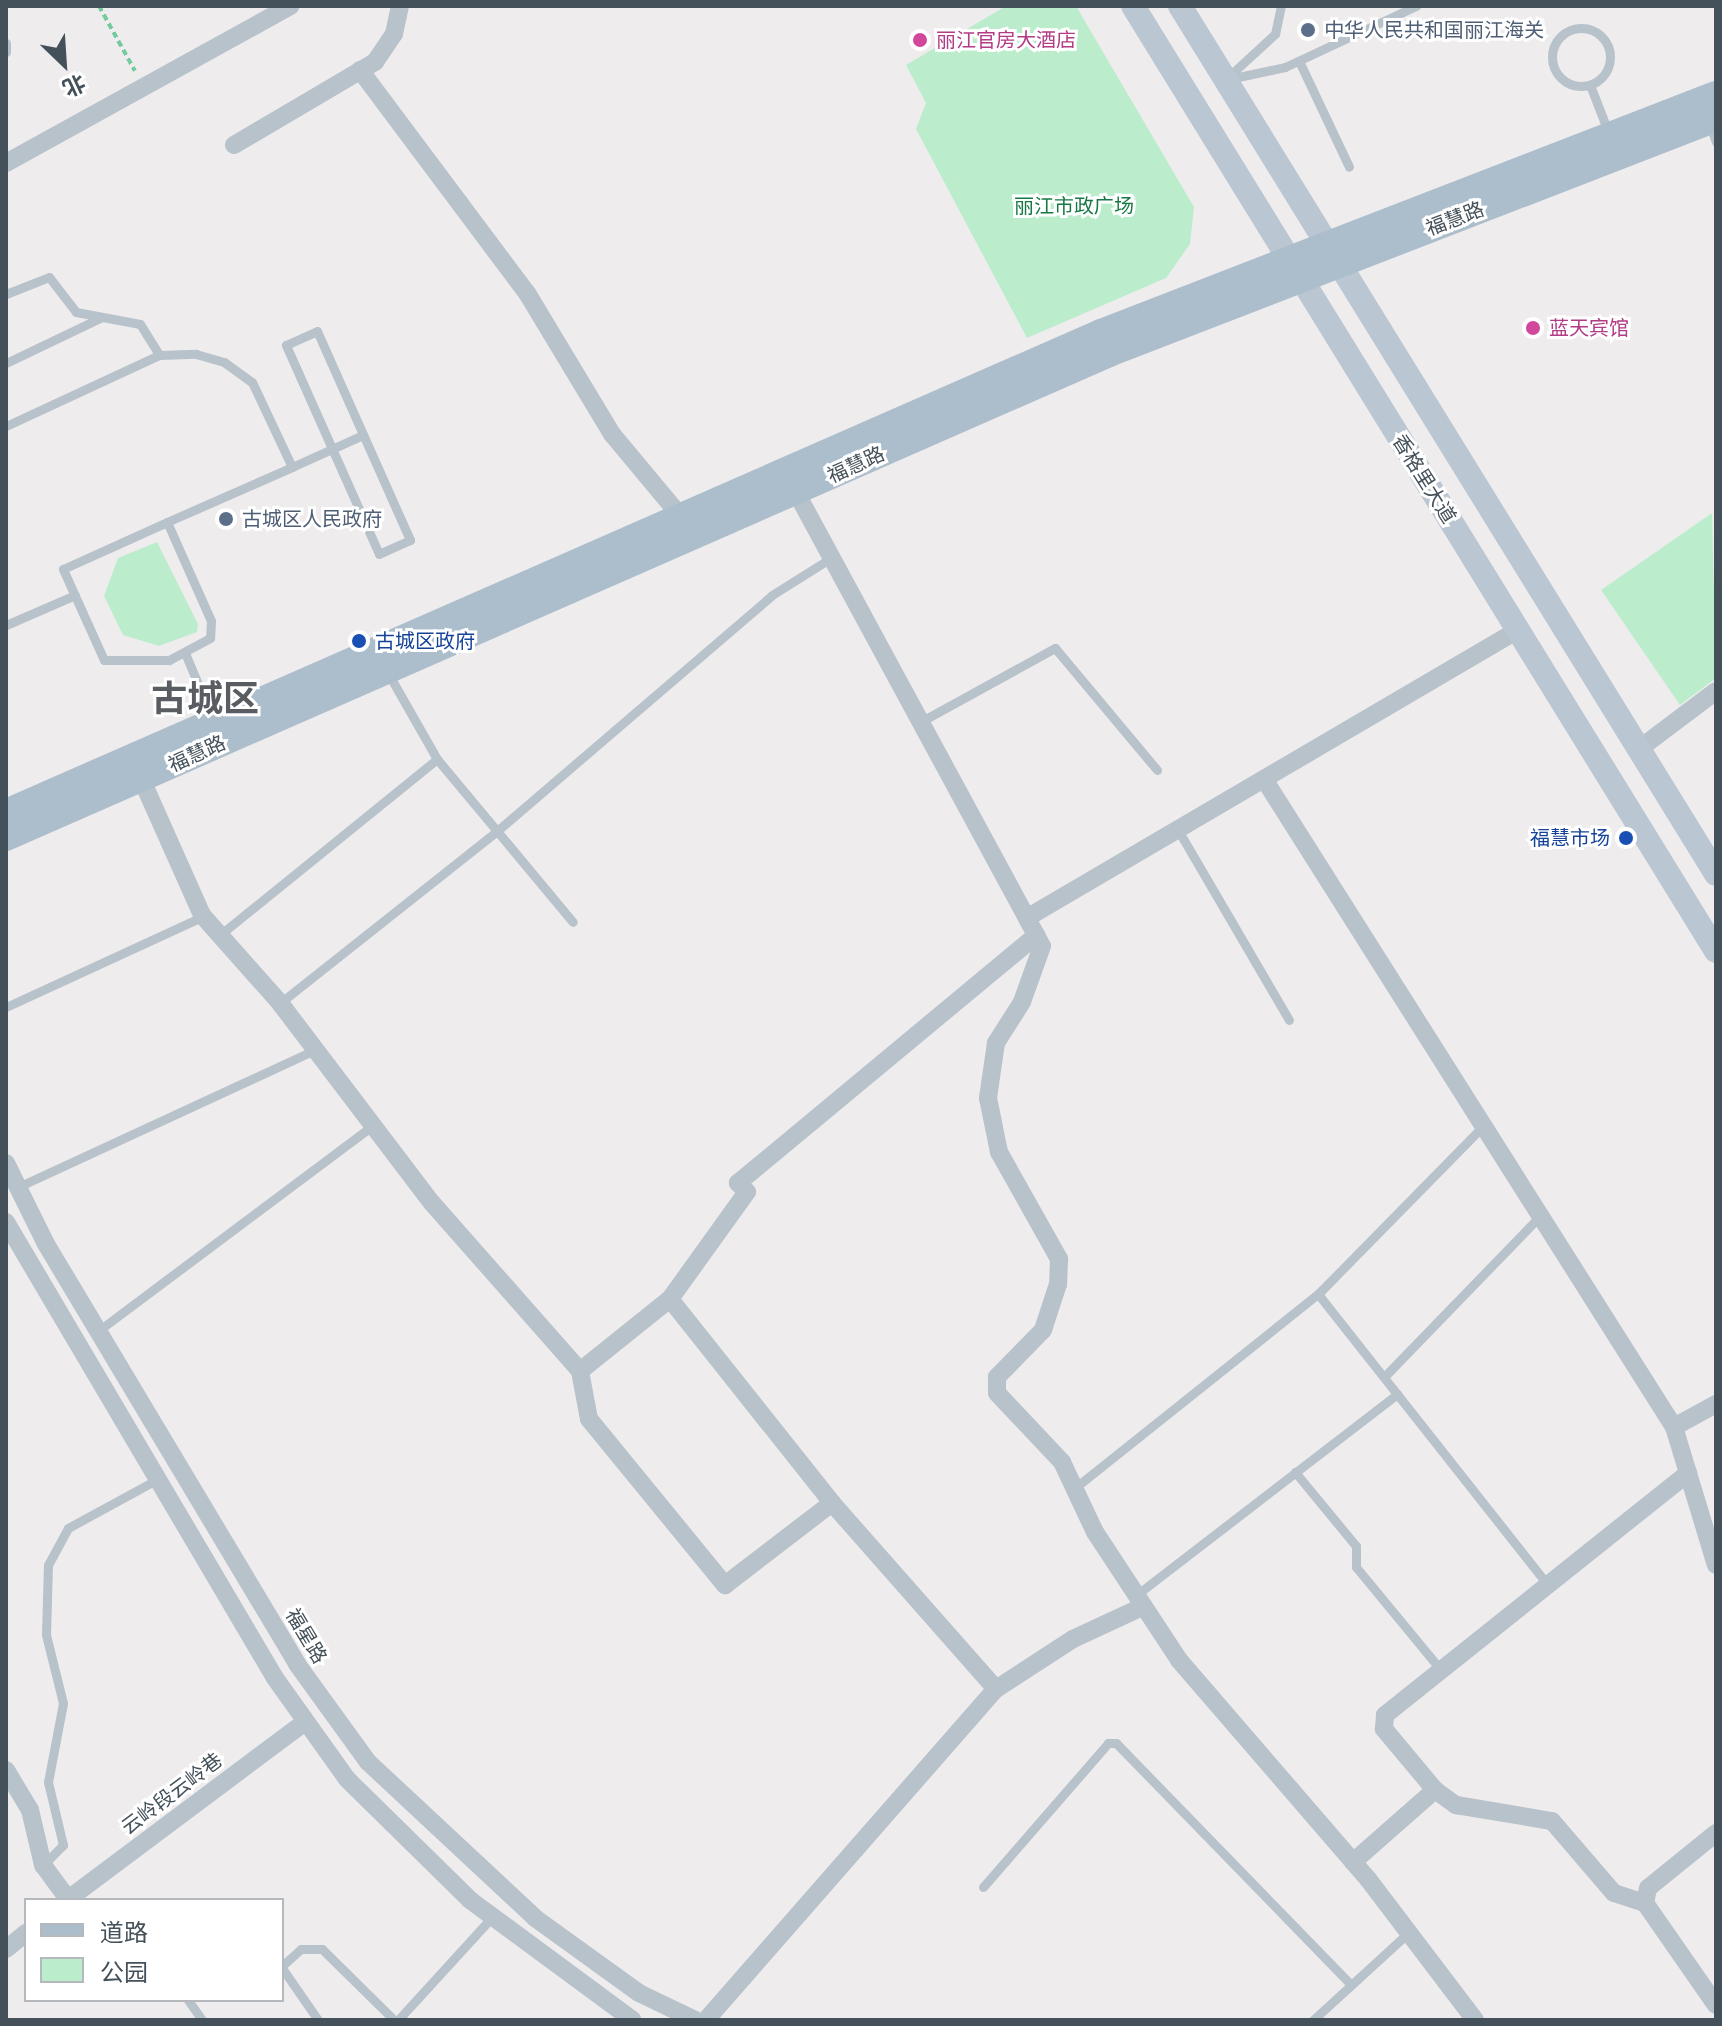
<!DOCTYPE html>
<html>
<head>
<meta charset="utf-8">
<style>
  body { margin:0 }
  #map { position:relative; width:1722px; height:2026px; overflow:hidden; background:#efeced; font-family:"Public Sans","Noto Sans SC",sans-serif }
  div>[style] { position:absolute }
  .green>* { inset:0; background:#bbedcc }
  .path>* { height:4px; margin-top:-2px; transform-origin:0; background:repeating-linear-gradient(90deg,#73ca9c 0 6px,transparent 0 10px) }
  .lane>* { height:9px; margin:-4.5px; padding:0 4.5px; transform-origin:4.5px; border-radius:4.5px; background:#b8c2ca }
  .lane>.ring { margin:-4.5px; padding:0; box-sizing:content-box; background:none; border:9px solid #b8c2ca; border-radius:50% }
  .street>* { height:18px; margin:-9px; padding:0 9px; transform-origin:9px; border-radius:9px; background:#b8c2ca }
  .secondary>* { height:24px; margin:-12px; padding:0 12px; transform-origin:12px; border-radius:12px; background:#bac6d1 }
  .primary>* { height:28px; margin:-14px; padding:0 14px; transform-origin:14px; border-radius:14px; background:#acbecc }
  .dots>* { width:22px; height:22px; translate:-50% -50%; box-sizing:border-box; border:4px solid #fff; border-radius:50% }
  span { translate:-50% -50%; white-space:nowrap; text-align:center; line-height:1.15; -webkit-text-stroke:6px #fff; paint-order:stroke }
  .service-label { font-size:20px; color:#4e5e75 }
  .left { translate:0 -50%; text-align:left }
  .hotel-label { font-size:20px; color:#b23c85 }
  .park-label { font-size:20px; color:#187944 }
  .street-label { font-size:20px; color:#45515a }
  .transit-label { font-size:20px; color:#164399 }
  .right { translate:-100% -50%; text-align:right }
  .town-label { font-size:36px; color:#595d61; font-weight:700 }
  .frame { position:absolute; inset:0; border:8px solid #45515a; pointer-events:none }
  .legend { position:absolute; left:24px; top:1898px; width:260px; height:104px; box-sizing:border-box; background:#fff; border:2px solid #b5b9bd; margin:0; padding:10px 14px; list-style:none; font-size:24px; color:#45515a }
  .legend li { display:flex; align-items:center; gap:16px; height:40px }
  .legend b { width:40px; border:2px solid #b5b9bd }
  .north { position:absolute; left:24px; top:24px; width:80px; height:80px; -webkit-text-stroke:6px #fff; paint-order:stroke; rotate:155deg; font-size:22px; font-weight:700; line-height:32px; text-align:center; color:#45515a }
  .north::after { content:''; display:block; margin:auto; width:28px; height:36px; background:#45515a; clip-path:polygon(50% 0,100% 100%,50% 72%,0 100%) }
</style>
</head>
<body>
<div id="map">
  <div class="green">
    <div style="clip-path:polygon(1006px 6px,1076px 6px,1194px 207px,1190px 244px,1166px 278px,1027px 338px,916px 129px,926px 103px,906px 65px)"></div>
    <div style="clip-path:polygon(1712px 513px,1716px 678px,1680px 705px,1601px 590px)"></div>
    <div style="clip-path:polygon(157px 542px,198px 624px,197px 632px,159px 646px,123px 635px,104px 596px,118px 558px)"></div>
  </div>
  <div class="path">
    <div style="left:99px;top:6px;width:74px;rotate:61deg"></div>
  </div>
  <div class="lane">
    <div class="ring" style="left:1552px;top:28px;width:49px;height:49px"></div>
    <div style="left:6px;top:43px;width:9px;rotate:90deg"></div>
    <div style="left:1299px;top:61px;width:117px;rotate:64.7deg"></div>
    <div style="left:1228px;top:77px;width:64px;rotate:-42.5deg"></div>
    <div style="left:1275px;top:34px;width:29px;rotate:-78deg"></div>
    <div style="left:1229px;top:79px;width:57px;rotate:-12.1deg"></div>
    <div style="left:1285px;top:67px;width:145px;rotate:-25deg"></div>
    <div style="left:1590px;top:85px;width:53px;rotate:68.8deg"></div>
    <div style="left:1709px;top:122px;width:21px;rotate:71deg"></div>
    <div style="left:6px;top:294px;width:46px;rotate:-21.6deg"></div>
    <div style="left:49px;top:277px;width:44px;rotate:52.4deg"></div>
    <div style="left:76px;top:312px;width:65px;rotate:10.6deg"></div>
    <div style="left:140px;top:324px;width:36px;rotate:58deg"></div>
    <div style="left:317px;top:331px;width:229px;rotate:66deg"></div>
    <div style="left:410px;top:540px;width:34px;rotate:156deg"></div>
    <div style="left:379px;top:554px;width:229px;rotate:-114deg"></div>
    <div style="left:286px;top:345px;width:34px;rotate:-24deg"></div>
    <div style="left:6px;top:363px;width:106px;rotate:-25.6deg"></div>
    <div style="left:6px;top:426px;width:169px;rotate:-24.9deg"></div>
    <div style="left:159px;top:355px;width:37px;rotate:-2deg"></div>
    <div style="left:196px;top:354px;width:29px;rotate:16deg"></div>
    <div style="left:224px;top:362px;width:34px;rotate:36deg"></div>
    <div style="left:252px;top:382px;width:94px;rotate:64.8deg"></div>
    <div style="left:167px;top:522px;width:108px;rotate:66deg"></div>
    <div style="left:211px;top:621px;width:17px;rotate:93deg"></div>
    <div style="left:210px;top:638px;width:47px;rotate:151.8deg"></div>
    <div style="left:169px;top:660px;width:65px;rotate:180deg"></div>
    <div style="left:104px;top:660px;width:100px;rotate:-114.3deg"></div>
    <div style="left:63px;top:569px;width:114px;rotate:-24.3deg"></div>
    <div style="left:167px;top:522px;width:137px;rotate:-23.7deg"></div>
    <div style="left:292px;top:467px;width:78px;rotate:-24.3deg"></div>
    <div style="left:6px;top:625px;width:75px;rotate:-23.5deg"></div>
    <div style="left:185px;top:653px;width:73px;rotate:67.3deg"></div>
    <div style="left:922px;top:721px;width:152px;rotate:-28.8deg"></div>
    <div style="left:1055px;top:648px;width:159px;rotate:50.1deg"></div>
    <div style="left:437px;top:759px;width:212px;rotate:50.2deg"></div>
    <div style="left:1178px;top:830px;width:220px;rotate:59.7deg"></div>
    <div style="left:221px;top:934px;width:278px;rotate:-39deg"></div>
    <div style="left:437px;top:759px;width:99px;rotate:-119.7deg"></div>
    <div style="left:280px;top:1003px;width:277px;rotate:-38.4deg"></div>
    <div style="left:497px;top:831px;width:362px;rotate:-40.6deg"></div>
    <div style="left:772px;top:595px;width:70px;rotate:-32.1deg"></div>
    <div style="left:6px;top:1007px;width:218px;rotate:-24.7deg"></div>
    <div style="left:18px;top:1187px;width:329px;rotate:-24.8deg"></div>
    <div style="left:1318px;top:1294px;width:373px;rotate:51.7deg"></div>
    <div style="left:98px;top:1331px;width:342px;rotate:-36.8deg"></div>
    <div style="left:1384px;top:1377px;width:224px;rotate:-45.9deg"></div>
    <div style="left:1295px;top:1472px;width:96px;rotate:50.5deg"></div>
    <div style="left:1356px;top:1546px;width:21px;rotate:90deg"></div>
    <div style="left:1356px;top:1567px;width:134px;rotate:50.5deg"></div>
    <div style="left:1076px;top:1487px;width:310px;rotate:-38.6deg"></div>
    <div style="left:1318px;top:1294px;width:235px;rotate:-45.5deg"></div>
    <div style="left:1135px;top:1596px;width:331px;rotate:-37.6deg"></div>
    <div style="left:44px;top:1864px;width:27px;rotate:-45deg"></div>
    <div style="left:63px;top:1845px;width:65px;rotate:-103.4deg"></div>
    <div style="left:48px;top:1782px;width:80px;rotate:-79.2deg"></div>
    <div style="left:63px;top:1703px;width:70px;rotate:-104deg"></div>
    <div style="left:46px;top:1635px;width:70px;rotate:-88.4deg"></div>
    <div style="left:48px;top:1565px;width:42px;rotate:-61.6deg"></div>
    <div style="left:68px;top:1528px;width:100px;rotate:-28.6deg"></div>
    <div style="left:983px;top:1887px;width:191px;rotate:-49deg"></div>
    <div style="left:1108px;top:1743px;width:8px"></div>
    <div style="left:1116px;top:1743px;width:337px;rotate:45.8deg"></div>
    <div style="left:282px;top:1966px;width:25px;rotate:-42deg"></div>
    <div style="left:301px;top:1949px;width:21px"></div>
    <div style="left:322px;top:1949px;width:101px;rotate:44.6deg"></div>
    <div style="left:282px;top:1968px;width:63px;rotate:55.3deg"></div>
    <div style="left:188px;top:2000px;width:24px;rotate:55deg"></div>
    <div style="left:398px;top:2020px;width:139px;rotate:-47.6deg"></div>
    <div style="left:1313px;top:2020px;width:132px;rotate:-42.5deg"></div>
  </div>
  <div class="street">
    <div style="left:360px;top:70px;width:279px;rotate:53.2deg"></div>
    <div style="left:527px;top:293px;width:165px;rotate:58.9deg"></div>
    <div style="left:612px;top:434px;width:109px;rotate:50.2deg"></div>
    <div style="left:234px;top:145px;width:164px;rotate:-30.5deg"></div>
    <div style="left:375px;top:62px;width:34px;rotate:-56deg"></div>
    <div style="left:394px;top:34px;width:29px;rotate:-78deg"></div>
    <div style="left:6px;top:163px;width:325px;rotate:-28.9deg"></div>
    <div style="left:796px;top:492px;width:516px;rotate:61.55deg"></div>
    <div style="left:1042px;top:946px;width:59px;rotate:109.7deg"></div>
    <div style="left:1022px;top:1002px;width:49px;rotate:122.4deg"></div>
    <div style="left:996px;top:1043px;width:56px;rotate:98.3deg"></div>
    <div style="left:988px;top:1098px;width:55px;rotate:78.5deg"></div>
    <div style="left:999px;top:1152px;width:123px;rotate:60.7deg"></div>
    <div style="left:1059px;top:1259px;width:25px;rotate:92deg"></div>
    <div style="left:1058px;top:1284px;width:48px;rotate:108.1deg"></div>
    <div style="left:1043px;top:1330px;width:66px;rotate:134.4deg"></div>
    <div style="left:997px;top:1377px;width:16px;rotate:90deg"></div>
    <div style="left:997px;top:1393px;width:95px;rotate:46.7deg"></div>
    <div style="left:1062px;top:1462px;width:77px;rotate:64.8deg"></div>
    <div style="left:1095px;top:1532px;width:153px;rotate:56.7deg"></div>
    <div style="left:1179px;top:1660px;width:289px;rotate:49.2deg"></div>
    <div style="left:1368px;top:1879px;width:177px;rotate:52.8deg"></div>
    <div style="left:1639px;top:749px;width:96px;rotate:-37deg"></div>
    <div style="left:141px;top:778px;width:150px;rotate:66deg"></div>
    <div style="left:202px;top:915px;width:118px;rotate:48.4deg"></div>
    <div style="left:280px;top:1003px;width:251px;rotate:52.8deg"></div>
    <div style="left:432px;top:1203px;width:224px;rotate:48.6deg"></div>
    <div style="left:580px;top:1371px;width:49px;rotate:79.4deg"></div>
    <div style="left:589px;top:1419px;width:215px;rotate:50.7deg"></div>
    <div style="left:725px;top:1585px;width:135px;rotate:-37.5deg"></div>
    <div style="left:832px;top:1503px;width:248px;rotate:48.6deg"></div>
    <div style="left:1264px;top:779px;width:767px;rotate:57.68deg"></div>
    <div style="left:1674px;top:1427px;width:144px;rotate:73.1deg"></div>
    <div style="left:1030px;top:916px;width:566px;rotate:-30.37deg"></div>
    <div style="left:6px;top:1163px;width:90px;rotate:63.7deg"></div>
    <div style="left:46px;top:1244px;width:489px;rotate:59.1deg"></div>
    <div style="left:297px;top:1664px;width:121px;rotate:54.1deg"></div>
    <div style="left:368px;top:1762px;width:229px;rotate:43deg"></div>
    <div style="left:535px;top:1918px;width:128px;rotate:35.8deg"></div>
    <div style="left:639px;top:1993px;width:62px;rotate:25.7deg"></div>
    <div style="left:6px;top:1222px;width:529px;rotate:59.46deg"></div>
    <div style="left:275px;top:1678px;width:124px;rotate:54.5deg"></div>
    <div style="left:347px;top:1779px;width:173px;rotate:44.5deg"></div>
    <div style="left:470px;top:1900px;width:202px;rotate:36.4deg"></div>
    <div style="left:670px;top:1299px;width:132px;rotate:-54.3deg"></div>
    <div style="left:747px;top:1192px;width:13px;rotate:-135deg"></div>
    <div style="left:738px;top:1183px;width:388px;rotate:-39.7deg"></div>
    <div style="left:580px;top:1371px;width:115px;rotate:-38.7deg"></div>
    <div style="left:670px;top:1299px;width:260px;rotate:51.5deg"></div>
    <div style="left:1674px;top:1427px;width:48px;rotate:-28.7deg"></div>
    <div style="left:6px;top:1770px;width:47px;rotate:59deg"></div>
    <div style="left:30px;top:1810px;width:57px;rotate:76.7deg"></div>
    <div style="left:43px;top:1865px;width:42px;rotate:53.7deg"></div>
    <div style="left:1435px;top:1790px;width:26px;rotate:36deg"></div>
    <div style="left:1456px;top:1805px;width:97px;rotate:9.5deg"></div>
    <div style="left:1552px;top:1821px;width:95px;rotate:49.3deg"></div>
    <div style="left:1614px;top:1893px;width:33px;rotate:18deg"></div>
    <div style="left:1716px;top:1833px;width:87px;rotate:141deg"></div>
    <div style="left:1648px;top:1888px;width:15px;rotate:101deg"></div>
    <div style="left:1645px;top:1903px;width:124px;rotate:55.2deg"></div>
    <div style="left:1353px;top:1862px;width:109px;rotate:-41.3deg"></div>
    <div style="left:1435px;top:1790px;width:80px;rotate:-129.9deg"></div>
    <div style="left:1384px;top:1729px;width:14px;rotate:-86deg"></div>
    <div style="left:1385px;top:1715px;width:388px;rotate:-38.6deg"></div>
    <div style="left:67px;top:1900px;width:296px;rotate:-36.8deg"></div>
    <div style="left:6px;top:1949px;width:26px;rotate:-39deg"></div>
    <div style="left:706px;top:2020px;width:440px;rotate:-48.8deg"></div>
    <div style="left:996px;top:1689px;width:92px;rotate:-33deg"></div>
    <div style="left:1073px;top:1639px;width:76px;rotate:-24.9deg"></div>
  </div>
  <div class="secondary">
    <div style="left:1133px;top:6px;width:1110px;rotate:58.33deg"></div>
    <div style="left:1180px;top:6px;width:1020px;rotate:58.3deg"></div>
  </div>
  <div class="primary">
    <div style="left:6px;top:813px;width:1196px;rotate:-23.67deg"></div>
    <div style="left:1101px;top:333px;width:659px;rotate:-21.16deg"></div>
    <div style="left:6px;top:837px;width:1205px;rotate:-23.69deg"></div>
    <div style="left:1109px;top:353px;width:651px;rotate:-21.16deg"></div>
  </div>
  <div class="dots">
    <div style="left:1308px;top:30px;background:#5c6f8a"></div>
    <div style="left:920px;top:40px;background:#d1479c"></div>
    <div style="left:1533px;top:328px;background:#d1479c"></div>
    <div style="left:226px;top:519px;background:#5c6f8a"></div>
    <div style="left:359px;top:641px;background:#1a4fb4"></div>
    <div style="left:1626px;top:838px;background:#1a4fb4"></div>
  </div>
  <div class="service-label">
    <span class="left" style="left:1324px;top:30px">中华人民共和国丽江海关</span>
    <span class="left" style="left:242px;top:519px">古城区人民政府</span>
  </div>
  <div class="hotel-label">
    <span class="left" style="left:936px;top:40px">丽江官房大酒店</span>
    <span class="left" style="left:1549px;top:328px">蓝天宾馆</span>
  </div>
  <div class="park-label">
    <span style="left:1074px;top:206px">丽江市政广场</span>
  </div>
  <div class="street-label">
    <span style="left:1455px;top:219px;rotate:-21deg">福慧路</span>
    <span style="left:856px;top:465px;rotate:-24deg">福慧路</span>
    <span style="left:1424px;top:479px;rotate:58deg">香格里大道</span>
    <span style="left:197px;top:754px;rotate:-24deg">福慧路</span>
    <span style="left:306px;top:1636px;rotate:59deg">福星路</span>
    <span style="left:172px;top:1794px;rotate:-37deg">云岭段云岭巷</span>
  </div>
  <div class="transit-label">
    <span class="left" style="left:375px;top:641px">古城区政府</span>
    <span class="right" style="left:1610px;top:838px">福慧市场</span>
  </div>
  <div class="town-label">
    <span style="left:205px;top:699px">古城区</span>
  </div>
  <div class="frame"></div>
  <ul class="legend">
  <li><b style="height:10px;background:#acbecc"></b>道路</li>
  <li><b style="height:22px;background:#bbedcc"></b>公园</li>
  </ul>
  <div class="north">北</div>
</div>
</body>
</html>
